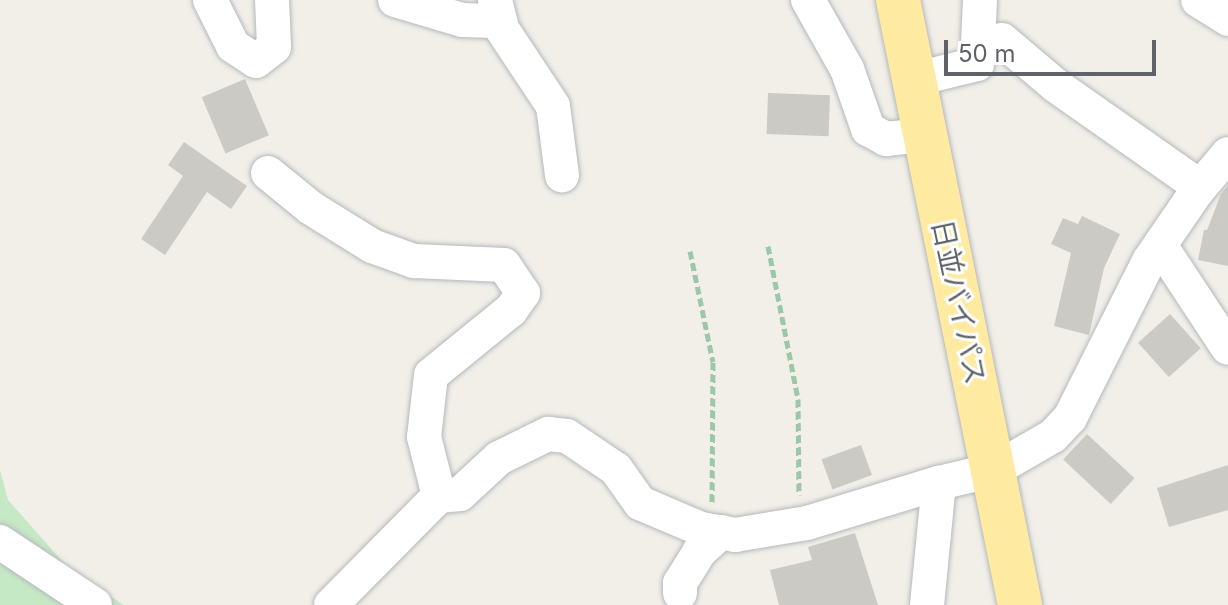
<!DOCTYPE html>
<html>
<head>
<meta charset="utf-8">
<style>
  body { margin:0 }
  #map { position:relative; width:1228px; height:605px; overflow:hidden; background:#f1efe8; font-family:Inter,"Noto Sans JP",sans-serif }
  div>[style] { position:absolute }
  .green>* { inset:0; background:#c5e8c5 }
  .building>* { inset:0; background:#cccac5; transform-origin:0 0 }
  .path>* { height:5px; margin-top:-2.5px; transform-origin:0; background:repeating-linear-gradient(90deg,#9cc7a9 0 8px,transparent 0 12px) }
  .roads { filter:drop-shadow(0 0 2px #b5b8bc) drop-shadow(0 0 2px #b5b8bc) }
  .minor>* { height:34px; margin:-17px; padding:0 17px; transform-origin:17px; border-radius:17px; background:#fff }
  .trunk>* { height:44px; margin:-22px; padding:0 22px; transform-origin:22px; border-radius:22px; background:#feeaa1 }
  span { translate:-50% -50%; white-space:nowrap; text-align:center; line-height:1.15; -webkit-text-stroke:6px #fff; paint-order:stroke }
  .street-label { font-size:28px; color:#5f6368 }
  .scale { position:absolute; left:944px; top:40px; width:212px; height:36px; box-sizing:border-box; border:4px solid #5f6368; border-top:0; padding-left:10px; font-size:24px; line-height:28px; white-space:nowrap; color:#5f6368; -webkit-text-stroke:6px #fff; paint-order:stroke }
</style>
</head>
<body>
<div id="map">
  <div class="green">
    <div style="clip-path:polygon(0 470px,8px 500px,70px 570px,124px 605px,0 605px)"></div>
  </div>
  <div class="building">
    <div style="left:245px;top:79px;width:61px;height:47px;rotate:67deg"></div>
    <div style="left:768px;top:93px;width:62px;height:41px;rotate:2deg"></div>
    <div style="clip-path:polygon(184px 142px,247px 186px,231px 209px,207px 192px,165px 255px,141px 239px,183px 176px,168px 165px)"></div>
    <div style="clip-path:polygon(1228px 185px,1228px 266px,1198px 260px,1204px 230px,1207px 230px,1221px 194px)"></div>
    <div style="clip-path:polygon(1082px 216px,1120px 234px,1104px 268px,1089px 335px,1054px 326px,1071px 253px,1051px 244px,1063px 218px,1078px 224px)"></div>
    <div style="left:1170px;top:314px;width:46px;height:43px;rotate:48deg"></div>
    <div style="left:1087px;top:434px;width:65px;height:35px;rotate:43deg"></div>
    <div style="left:861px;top:445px;width:32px;height:42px;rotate:70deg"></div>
    <div style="clip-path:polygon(1228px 465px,1228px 510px,1169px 527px,1157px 488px)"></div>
    <div style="clip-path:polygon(855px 533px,878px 605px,779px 605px,770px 570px,812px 560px,808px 547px)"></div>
  </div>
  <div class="path">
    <div style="left:768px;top:246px;width:156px;rotate:78.9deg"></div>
    <div style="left:798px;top:399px;width:96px;rotate:89.4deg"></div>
    <div style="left:690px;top:251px;width:113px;rotate:78.3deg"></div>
    <div style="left:713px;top:362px;width:140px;rotate:90.4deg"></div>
  </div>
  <div class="roads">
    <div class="minor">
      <div style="left:210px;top:0;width:51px;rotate:63.4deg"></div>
      <div style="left:233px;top:46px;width:27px;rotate:33deg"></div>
      <div style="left:256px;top:61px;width:23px;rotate:-38deg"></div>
      <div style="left:274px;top:47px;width:47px;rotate:-92.4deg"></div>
      <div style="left:395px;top:0;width:70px;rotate:16.6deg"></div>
      <div style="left:462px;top:20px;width:38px;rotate:2deg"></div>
      <div style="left:495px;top:0;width:30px;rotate:76deg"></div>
      <div style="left:502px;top:29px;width:92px;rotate:56.5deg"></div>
      <div style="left:553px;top:106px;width:70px;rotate:82.6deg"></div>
      <div style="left:808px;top:0;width:79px;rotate:60.5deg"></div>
      <div style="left:847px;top:69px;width:64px;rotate:70.7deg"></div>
      <div style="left:868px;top:129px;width:21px;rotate:29deg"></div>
      <div style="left:886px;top:139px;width:39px;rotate:-6deg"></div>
      <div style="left:1198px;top:0;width:36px;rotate:32deg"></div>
      <div style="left:1002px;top:40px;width:70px;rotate:40.3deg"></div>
      <div style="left:1055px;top:85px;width:177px;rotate:35.1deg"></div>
      <div style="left:916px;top:79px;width:63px;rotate:-13.8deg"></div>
      <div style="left:977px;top:64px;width:64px;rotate:-87.3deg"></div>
      <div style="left:268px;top:173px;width:55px;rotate:39.1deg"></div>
      <div style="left:311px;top:208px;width:72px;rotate:31.9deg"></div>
      <div style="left:372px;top:246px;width:45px;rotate:19.7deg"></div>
      <div style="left:414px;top:261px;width:90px;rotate:2.5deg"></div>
      <div style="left:504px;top:265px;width:34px;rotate:56deg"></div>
      <div style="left:523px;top:293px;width:21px;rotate:125deg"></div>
      <div style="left:511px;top:310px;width:103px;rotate:140.9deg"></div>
      <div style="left:431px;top:375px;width:62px;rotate:96.4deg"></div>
      <div style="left:424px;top:437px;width:61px;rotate:75.7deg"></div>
      <div style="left:439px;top:496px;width:21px;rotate:-5deg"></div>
      <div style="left:460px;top:494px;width:53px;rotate:-42.7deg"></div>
      <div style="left:499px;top:458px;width:55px;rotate:-26.1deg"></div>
      <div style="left:548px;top:434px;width:19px;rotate:6deg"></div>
      <div style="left:567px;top:436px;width:59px;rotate:34deg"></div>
      <div style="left:616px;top:469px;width:42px;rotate:54.8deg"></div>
      <div style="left:640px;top:503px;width:66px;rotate:23.1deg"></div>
      <div style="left:701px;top:529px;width:35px;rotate:10deg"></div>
      <div style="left:735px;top:535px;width:73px;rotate:-9.5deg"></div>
      <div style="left:807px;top:523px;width:138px;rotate:-16.9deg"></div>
      <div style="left:939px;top:483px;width:57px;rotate:-13.3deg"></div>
      <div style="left:994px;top:470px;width:68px;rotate:-30deg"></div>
      <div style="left:1053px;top:436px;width:25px;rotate:-47deg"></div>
      <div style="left:1070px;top:418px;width:176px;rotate:-63.3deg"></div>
      <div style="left:1149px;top:261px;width:85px;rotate:-55.6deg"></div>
      <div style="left:1197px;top:191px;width:48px;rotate:-50deg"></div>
      <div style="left:1160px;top:245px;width:123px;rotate:56.6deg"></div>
      <div style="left:0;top:542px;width:114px;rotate:33.6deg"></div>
      <div style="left:680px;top:593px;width:10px;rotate:-90deg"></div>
      <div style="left:680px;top:583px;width:36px;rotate:-58deg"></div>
      <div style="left:699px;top:552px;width:30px;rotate:-42deg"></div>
      <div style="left:331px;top:605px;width:153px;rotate:-45.3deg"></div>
      <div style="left:927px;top:605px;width:123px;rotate:-84.4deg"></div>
    </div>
    <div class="trunk">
      <div style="left:898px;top:0;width:617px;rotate:78.6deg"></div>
    </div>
  </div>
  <div class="street-label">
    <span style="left:959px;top:302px;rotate:78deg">日並バイパス</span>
  </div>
  <div class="scale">50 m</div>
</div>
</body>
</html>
